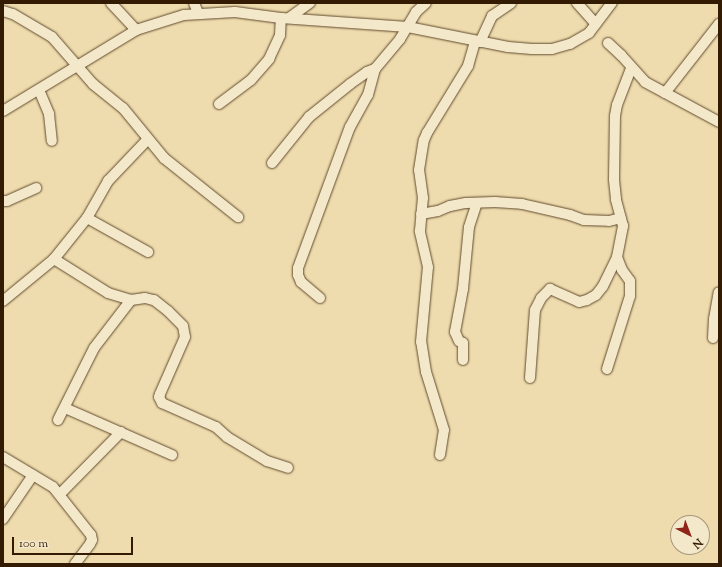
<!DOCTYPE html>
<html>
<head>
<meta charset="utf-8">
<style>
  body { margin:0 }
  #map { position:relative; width:722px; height:567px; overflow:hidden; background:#eedcae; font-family:"Sorts Mill Goudy",serif }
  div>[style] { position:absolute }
  .roads { filter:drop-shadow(0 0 1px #624a2d) drop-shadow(0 0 1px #624a2d) }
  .minor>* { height:10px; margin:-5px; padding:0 5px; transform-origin:5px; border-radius:5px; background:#f4e8ca }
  span { translate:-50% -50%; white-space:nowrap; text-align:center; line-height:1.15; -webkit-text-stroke:3.5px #f4e8ca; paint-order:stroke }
  .frame { position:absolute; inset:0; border:4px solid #331a02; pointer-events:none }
  .north { position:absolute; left:670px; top:515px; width:40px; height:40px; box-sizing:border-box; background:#f4e8ca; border:1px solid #a7967a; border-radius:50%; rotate:138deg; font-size:11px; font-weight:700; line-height:16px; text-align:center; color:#331a02 }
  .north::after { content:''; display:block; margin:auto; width:14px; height:18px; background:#8f2418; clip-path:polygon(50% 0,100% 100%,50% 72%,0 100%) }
  .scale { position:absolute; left:12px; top:537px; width:121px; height:18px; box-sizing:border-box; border:2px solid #331a02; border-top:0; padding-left:5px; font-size:12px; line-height:14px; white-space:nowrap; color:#331a02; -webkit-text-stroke:3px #f4e8ca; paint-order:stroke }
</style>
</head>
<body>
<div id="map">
  <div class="roads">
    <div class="minor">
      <div style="left:111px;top:3px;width:37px;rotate:47deg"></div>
      <div style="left:194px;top:3px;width:11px;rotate:68deg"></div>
      <div style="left:577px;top:3px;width:28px;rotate:48deg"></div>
      <div style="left:3px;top:11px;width:10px;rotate:17deg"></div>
      <div style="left:13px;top:14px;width:45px;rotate:30.5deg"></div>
      <div style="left:52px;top:37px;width:62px;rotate:48.9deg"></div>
      <div style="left:93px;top:84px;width:38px;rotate:39deg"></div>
      <div style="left:123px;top:108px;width:65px;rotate:50.6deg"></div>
      <div style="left:164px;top:158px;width:95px;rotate:38.6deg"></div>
      <div style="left:289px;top:18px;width:26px;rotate:-36deg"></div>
      <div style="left:480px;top:42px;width:29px;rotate:-65deg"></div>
      <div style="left:492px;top:16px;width:23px;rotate:-34deg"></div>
      <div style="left:608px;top:43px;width:18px;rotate:43deg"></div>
      <div style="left:621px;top:55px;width:36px;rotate:48deg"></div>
      <div style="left:645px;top:82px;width:84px;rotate:28.4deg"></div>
      <div style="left:39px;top:90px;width:26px;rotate:67deg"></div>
      <div style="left:49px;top:114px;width:27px;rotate:84deg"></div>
      <div style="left:665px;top:93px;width:88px;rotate:-52deg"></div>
      <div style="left:219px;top:104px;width:40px;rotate:-37deg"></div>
      <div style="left:251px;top:80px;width:28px;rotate:-49deg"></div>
      <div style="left:269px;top:59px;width:26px;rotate:-65deg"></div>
      <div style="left:280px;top:35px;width:17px;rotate:-87deg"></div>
      <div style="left:3px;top:111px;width:156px;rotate:-31.3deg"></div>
      <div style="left:136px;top:30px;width:50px;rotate:-17.4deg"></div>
      <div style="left:184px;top:15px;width:51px;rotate:-3.4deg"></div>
      <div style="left:235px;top:12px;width:46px;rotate:7.4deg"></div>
      <div style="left:281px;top:18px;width:127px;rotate:4.1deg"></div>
      <div style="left:408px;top:27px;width:102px;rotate:11.3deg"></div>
      <div style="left:508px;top:47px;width:24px;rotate:5deg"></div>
      <div style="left:532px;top:49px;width:20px"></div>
      <div style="left:552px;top:49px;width:19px;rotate:-16deg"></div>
      <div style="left:570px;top:44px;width:22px;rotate:-30deg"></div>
      <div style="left:589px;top:33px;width:38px;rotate:-53deg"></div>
      <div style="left:272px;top:163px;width:59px;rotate:-51.2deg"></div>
      <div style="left:309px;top:117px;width:53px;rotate:-38.8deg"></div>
      <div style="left:350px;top:84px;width:21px;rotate:-35deg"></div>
      <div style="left:367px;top:72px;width:9px;rotate:-21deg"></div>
      <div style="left:3px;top:201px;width:4px"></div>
      <div style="left:7px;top:201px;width:32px;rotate:-24deg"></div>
      <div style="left:421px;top:214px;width:17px;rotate:-10deg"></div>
      <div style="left:438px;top:211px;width:13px;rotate:-23deg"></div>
      <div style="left:450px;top:206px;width:16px;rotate:-11deg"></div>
      <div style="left:466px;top:203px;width:29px;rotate:-2deg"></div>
      <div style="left:495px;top:202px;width:27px;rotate:4deg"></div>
      <div style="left:522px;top:204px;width:49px;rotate:12.9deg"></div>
      <div style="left:570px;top:215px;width:15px;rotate:20deg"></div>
      <div style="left:584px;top:220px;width:25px;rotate:2deg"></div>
      <div style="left:609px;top:221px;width:12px;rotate:-14deg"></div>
      <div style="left:87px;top:218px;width:70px;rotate:29.1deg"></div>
      <div style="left:54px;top:259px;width:64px;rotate:32.2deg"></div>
      <div style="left:108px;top:293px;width:24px;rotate:17deg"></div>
      <div style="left:131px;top:300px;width:14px;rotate:-8deg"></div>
      <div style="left:145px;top:298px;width:9px;rotate:13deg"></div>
      <div style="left:154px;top:300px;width:18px;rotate:38deg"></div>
      <div style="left:168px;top:311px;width:21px;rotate:45deg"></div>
      <div style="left:183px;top:326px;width:11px;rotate:80deg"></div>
      <div style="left:185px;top:337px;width:62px;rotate:113.7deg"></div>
      <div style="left:160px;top:394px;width:3px;rotate:108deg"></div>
      <div style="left:159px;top:397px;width:7px;rotate:63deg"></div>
      <div style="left:162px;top:403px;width:59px;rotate:24deg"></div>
      <div style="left:216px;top:427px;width:15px;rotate:42deg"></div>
      <div style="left:227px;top:437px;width:47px;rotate:31deg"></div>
      <div style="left:267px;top:461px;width:22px;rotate:18deg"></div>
      <div style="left:320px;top:298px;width:25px;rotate:-140deg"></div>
      <div style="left:301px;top:282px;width:8px;rotate:-113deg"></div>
      <div style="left:298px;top:275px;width:7px;rotate:-90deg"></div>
      <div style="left:298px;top:268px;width:150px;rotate:-69.8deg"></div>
      <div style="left:350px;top:127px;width:37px;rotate:-61deg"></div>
      <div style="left:368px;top:95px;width:27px;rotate:-75deg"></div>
      <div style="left:375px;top:69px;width:39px;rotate:-50deg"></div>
      <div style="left:400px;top:39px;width:31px;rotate:-59deg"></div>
      <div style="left:416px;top:12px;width:13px;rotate:-42deg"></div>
      <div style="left:3px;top:301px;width:66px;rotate:-39.5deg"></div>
      <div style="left:54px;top:259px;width:53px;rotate:-51.2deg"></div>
      <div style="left:87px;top:218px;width:43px;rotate:-60.4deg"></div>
      <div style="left:108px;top:181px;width:57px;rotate:-46.4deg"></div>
      <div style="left:713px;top:338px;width:19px;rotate:-87deg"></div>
      <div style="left:714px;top:319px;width:27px;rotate:-80deg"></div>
      <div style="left:463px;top:360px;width:17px;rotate:-90deg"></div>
      <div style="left:463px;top:343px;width:4px;rotate:-153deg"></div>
      <div style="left:459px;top:341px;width:10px;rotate:-114deg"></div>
      <div style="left:455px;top:332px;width:44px;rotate:-79.5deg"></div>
      <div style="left:463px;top:289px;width:62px;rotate:-84.5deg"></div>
      <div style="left:469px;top:227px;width:25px;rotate:-72deg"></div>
      <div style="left:607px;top:369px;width:77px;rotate:-72.5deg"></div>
      <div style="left:630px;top:296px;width:15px;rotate:-90deg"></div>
      <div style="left:630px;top:281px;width:14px;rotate:-126deg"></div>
      <div style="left:622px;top:270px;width:14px;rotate:-111deg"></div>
      <div style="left:617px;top:257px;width:32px;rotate:-79deg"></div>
      <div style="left:623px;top:226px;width:28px;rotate:-105deg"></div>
      <div style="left:616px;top:199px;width:20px;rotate:-96deg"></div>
      <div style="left:614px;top:179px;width:63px;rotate:-89.1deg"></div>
      <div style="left:615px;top:116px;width:11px;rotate:-80deg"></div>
      <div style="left:617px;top:105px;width:40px;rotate:-69deg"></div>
      <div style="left:530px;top:378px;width:68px;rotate:-85.8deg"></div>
      <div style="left:535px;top:310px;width:13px;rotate:-63deg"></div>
      <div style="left:541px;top:298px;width:13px;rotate:-45deg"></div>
      <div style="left:550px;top:289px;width:32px;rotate:24deg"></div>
      <div style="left:579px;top:302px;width:8px;rotate:-14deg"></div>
      <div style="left:587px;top:300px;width:10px;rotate:-29deg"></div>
      <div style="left:596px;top:295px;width:11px;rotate:-52deg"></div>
      <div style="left:603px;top:286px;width:32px;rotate:-64deg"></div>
      <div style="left:65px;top:408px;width:117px;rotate:23.7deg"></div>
      <div style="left:58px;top:420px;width:80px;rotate:-63.4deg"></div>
      <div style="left:94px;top:348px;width:61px;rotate:-52.4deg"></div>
      <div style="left:440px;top:455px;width:25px;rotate:-81deg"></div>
      <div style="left:444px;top:430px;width:61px;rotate:-107.2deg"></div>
      <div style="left:426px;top:372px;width:30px;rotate:-99deg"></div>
      <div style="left:421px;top:342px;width:75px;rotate:-84.7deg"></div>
      <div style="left:428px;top:267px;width:37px;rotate:-103deg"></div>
      <div style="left:420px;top:231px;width:33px;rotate:-85deg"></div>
      <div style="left:423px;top:198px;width:28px;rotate:-98deg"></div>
      <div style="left:419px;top:170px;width:30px;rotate:-81deg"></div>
      <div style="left:424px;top:140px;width:8px;rotate:-67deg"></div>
      <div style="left:427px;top:133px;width:79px;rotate:-58.5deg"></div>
      <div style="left:468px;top:66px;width:26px;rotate:-74deg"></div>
      <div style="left:3px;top:457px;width:58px;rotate:31deg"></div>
      <div style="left:53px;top:487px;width:61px;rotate:51.6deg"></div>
      <div style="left:91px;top:535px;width:5px;rotate:79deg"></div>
      <div style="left:92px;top:540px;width:4px;rotate:117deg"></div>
      <div style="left:90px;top:544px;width:25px;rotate:127deg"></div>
      <div style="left:60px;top:494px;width:87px;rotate:-45.5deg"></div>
      <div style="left:3px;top:519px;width:53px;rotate:-55.7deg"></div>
    </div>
  </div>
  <div class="frame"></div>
  <div class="north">N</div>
  <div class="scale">100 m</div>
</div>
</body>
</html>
